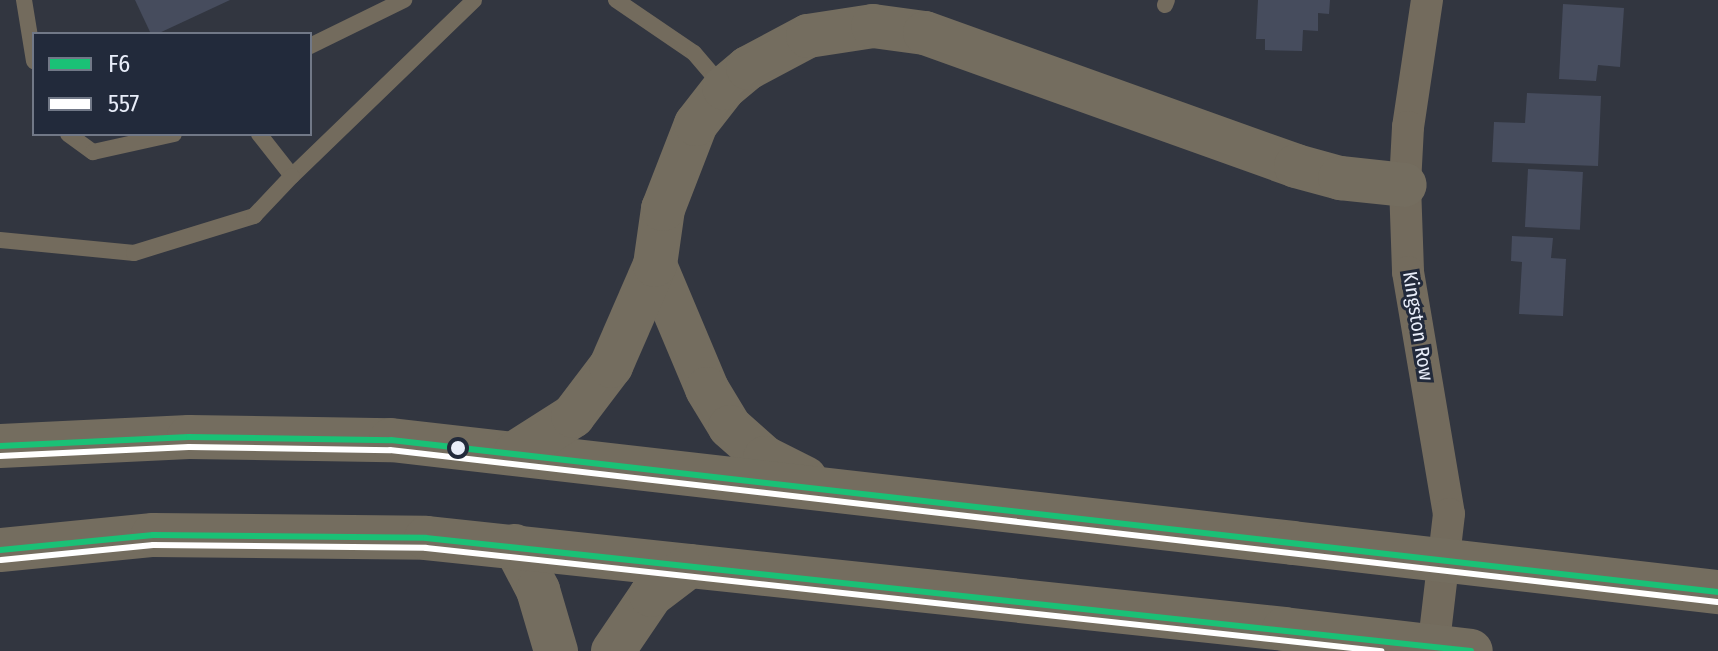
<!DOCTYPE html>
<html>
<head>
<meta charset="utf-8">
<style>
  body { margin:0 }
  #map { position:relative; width:1718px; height:651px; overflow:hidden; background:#323640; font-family:"Fira Sans Condensed",sans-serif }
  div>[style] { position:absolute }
  .building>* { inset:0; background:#464c5d; transform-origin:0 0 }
  .service>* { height:16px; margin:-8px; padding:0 8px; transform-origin:8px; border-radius:8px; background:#736b5d }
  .minor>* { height:32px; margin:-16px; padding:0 16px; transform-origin:16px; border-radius:16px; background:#736b5d }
  .secondary>* { height:44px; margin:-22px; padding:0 22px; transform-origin:22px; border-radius:22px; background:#746d5f }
  .secondary-bridge>* { height:44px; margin:-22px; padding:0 22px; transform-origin:22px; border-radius:22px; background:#746d5f }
  .bus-1>* { height:6px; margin:-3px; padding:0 3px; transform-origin:3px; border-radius:3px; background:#1ac176 }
  .bus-2>* { height:6px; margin:-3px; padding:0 3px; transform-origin:3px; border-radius:3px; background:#fff }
  .dots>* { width:22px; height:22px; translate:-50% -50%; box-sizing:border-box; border:4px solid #222a3b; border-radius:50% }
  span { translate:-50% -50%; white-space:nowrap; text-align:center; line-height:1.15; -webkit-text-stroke:6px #222a3b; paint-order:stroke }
  .street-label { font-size:20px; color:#e8edf9 }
  .legend { position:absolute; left:32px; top:32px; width:280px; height:104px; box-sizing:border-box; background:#222a3b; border:2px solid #717887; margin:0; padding:10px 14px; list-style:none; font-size:24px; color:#e8edf9 }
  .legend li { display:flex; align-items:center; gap:16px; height:40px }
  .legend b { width:40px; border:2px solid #717887 }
</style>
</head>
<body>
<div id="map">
  <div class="building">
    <div style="clip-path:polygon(135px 0,230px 0,157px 34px,151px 34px)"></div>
    <div style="clip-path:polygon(1258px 0,1330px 0,1329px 14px,1318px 13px,1318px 31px,1303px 30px,1302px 51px,1265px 50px,1265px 39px,1256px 39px)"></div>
    <div style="clip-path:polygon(1563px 4px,1624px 8px,1620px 67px,1598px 65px,1596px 81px,1559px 79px)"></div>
    <div style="clip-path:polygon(1527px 93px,1601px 96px,1598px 166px,1492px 162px,1494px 122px,1525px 123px)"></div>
    <div style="left:1528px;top:169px;width:55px;height:58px;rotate:3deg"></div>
    <div style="clip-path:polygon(1512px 236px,1553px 238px,1551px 258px,1566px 259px,1563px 316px,1519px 314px,1522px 262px,1511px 261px)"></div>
  </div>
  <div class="service">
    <div style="left:24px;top:0;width:62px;rotate:80.7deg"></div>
    <div style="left:616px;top:0;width:94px;rotate:34.2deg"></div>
    <div style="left:694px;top:53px;width:45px;rotate:49.5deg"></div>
    <div style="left:1165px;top:5px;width:5px;rotate:-68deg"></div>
    <div style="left:310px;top:46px;width:105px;rotate:-26.1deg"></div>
    <div style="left:68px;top:134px;width:31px;rotate:36deg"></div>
    <div style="left:93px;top:152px;width:83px;rotate:-12.5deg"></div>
    <div style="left:259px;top:134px;width:53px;rotate:51.8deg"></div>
    <div style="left:292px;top:176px;width:253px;rotate:-44deg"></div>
    <div style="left:0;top:240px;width:135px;rotate:5.5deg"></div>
    <div style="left:134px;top:253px;width:126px;rotate:-17.1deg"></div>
    <div style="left:254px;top:216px;width:55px;rotate:-46.5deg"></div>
  </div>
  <div class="minor">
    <div style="left:1427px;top:0;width:128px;rotate:98.5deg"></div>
    <div style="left:1408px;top:127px;width:58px;rotate:93deg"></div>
    <div style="left:1405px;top:185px;width:87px;rotate:88deg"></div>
    <div style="left:1408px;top:272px;width:245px;rotate:80.4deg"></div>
    <div style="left:1449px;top:514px;width:138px;rotate:96.7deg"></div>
  </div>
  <div class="secondary">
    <div style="left:655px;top:265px;width:134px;rotate:67.2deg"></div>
    <div style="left:707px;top:389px;width:44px;rotate:58.8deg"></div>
    <div style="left:730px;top:427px;width:47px;rotate:41.5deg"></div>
    <div style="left:765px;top:458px;width:45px;rotate:26.6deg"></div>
    <div style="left:0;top:446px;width:189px;rotate:-2.7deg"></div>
    <div style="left:189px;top:437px;width:202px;rotate:0.9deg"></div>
    <div style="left:391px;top:440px;width:908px;rotate:6.51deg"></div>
    <div style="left:515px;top:453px;width:69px;rotate:-32.5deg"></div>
    <div style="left:573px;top:416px;width:63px;rotate:-52.8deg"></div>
    <div style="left:611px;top:366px;width:110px;rotate:-66.5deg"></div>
    <div style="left:655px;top:265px;width:57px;rotate:-81.9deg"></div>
    <div style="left:663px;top:209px;width:91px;rotate:-68.8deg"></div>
    <div style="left:696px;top:124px;width:46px;rotate:-52.1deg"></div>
    <div style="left:724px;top:88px;width:31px;rotate:-40deg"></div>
    <div style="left:748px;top:68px;width:68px;rotate:-28.1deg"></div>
    <div style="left:808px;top:36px;width:66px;rotate:-8.7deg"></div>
    <div style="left:873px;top:26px;width:52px;rotate:7.7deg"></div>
    <div style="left:925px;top:33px;width:394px;rotate:19.7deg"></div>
    <div style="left:1296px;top:166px;width:46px;rotate:15.3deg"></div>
    <div style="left:1340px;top:178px;width:65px;rotate:6.1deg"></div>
    <div style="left:515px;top:546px;width:50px;rotate:62.4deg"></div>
    <div style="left:538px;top:590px;width:64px;rotate:73.6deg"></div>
    <div style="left:0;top:550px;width:154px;rotate:-5.6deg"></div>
    <div style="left:153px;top:535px;width:273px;rotate:0.6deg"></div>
    <div style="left:426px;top:538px;width:863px;rotate:6.05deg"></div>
    <div style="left:613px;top:651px;width:68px;rotate:-55.8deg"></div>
    <div style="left:651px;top:595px;width:48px;rotate:-37.3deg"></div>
  </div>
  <div class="secondary-bridge">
    <div style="left:1293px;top:543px;width:428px;rotate:6.6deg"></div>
    <div style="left:1284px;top:629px;width:188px;rotate:6.7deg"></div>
  </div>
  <div class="bus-1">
    <div style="left:0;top:446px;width:189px;rotate:-2.7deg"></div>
    <div style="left:189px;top:437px;width:202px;rotate:0.9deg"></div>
    <div style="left:391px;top:440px;width:1336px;rotate:6.53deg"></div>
    <div style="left:0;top:550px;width:154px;rotate:-5.6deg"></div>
    <div style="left:153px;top:535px;width:273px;rotate:0.6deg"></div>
    <div style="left:426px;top:538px;width:1051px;rotate:6.17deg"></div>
  </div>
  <div class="bus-2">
    <div style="left:0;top:456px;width:189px;rotate:-2.7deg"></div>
    <div style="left:189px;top:447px;width:201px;rotate:0.9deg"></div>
    <div style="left:390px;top:450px;width:1336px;rotate:6.53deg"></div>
    <div style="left:1px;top:560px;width:153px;rotate:-5.6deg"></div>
    <div style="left:153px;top:545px;width:273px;rotate:0.6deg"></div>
    <div style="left:426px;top:548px;width:961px;rotate:6.16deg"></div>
  </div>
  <div class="dots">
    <div style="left:458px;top:448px;background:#e8edf9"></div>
  </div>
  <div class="street-label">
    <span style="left:1418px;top:326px;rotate:81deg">Kingston Row</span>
  </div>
  <ul class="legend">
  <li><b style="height:10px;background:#1ac176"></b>F6</li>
  <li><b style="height:10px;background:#fff"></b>557</li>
  </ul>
</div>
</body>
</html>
